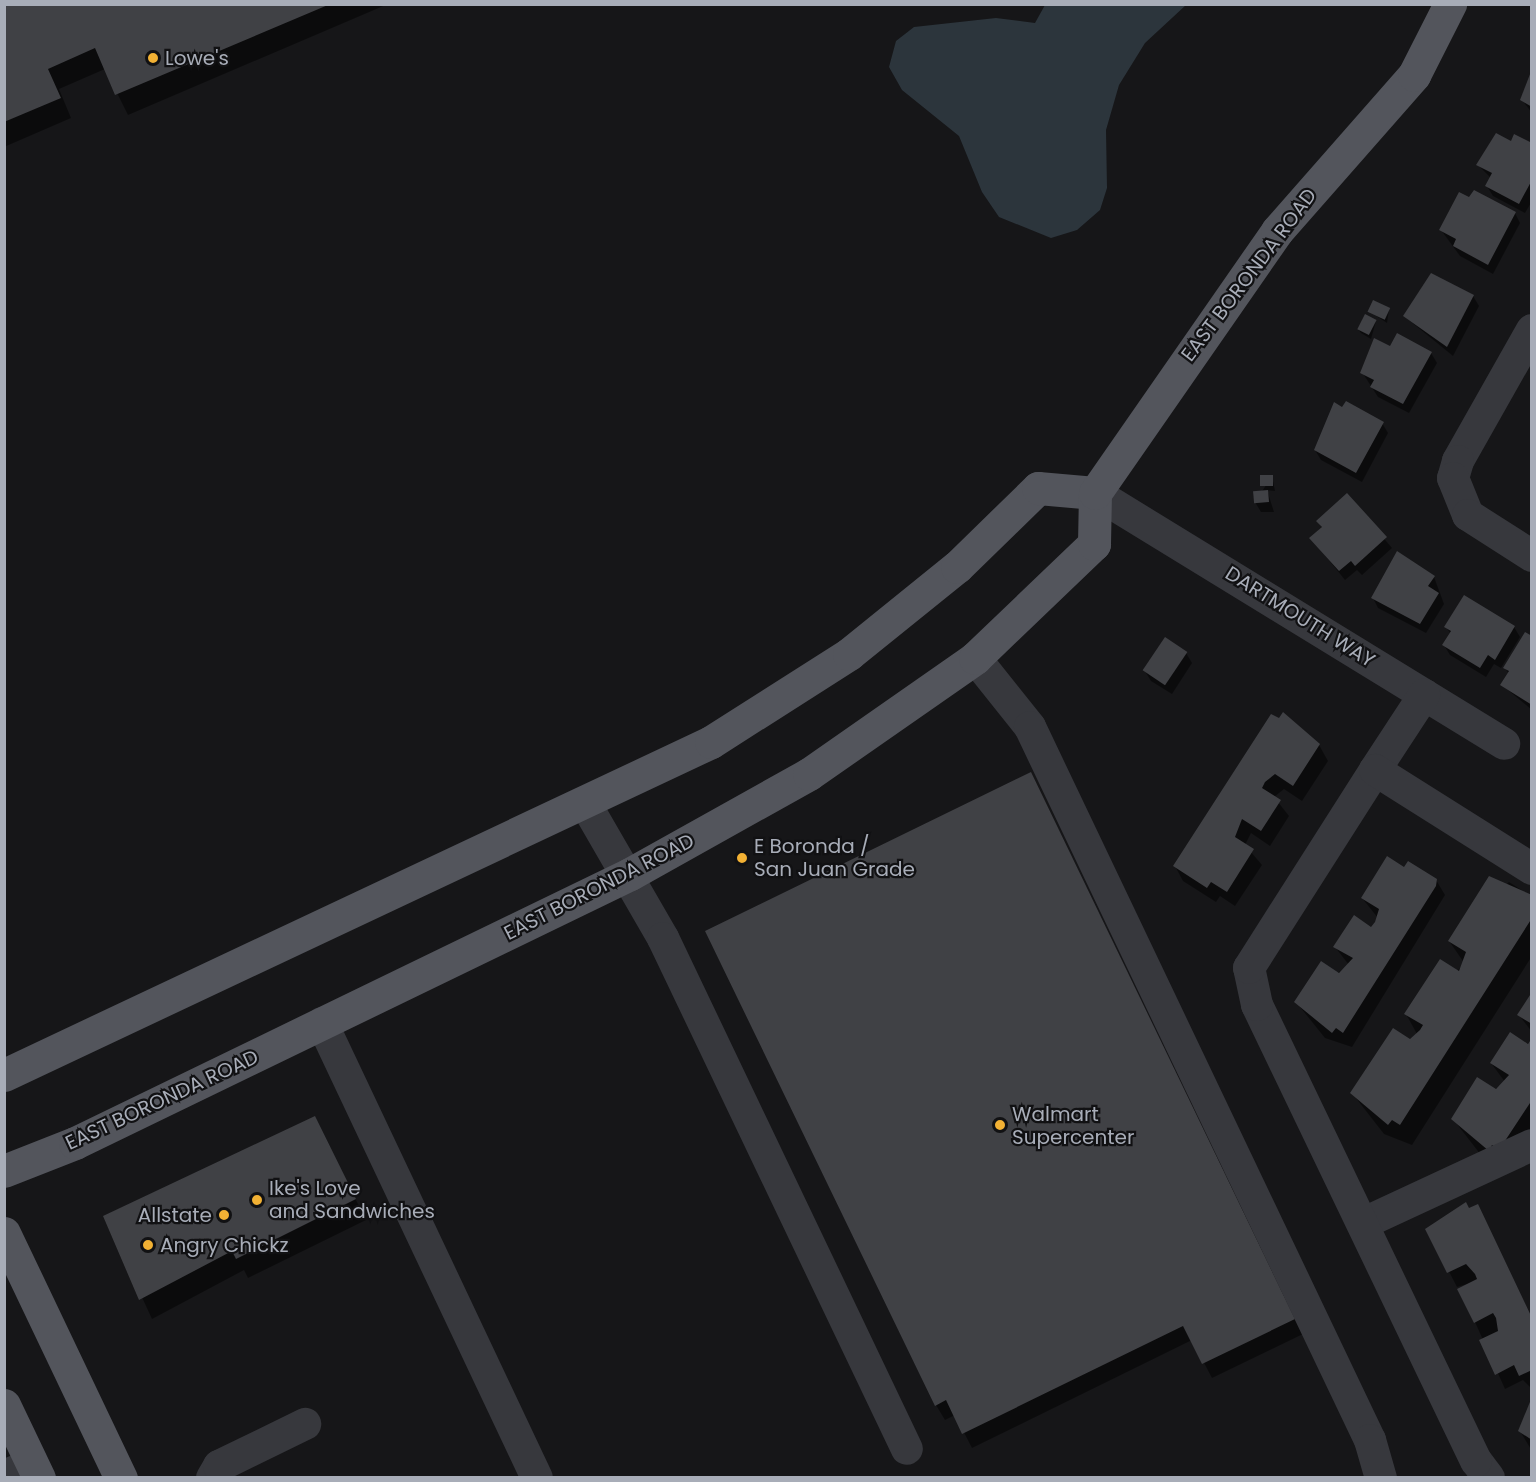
<!DOCTYPE html>
<html>
<head>
<meta charset="utf-8">
<style>
  body { margin:0 }
  #map { position:relative; width:1536px; height:1482px; overflow:hidden; background:#161618; font-family:Poppins,sans-serif }
  div>[style] { position:absolute }
  .water>* { inset:0; background:#2c353c }
  .shadow>* { inset:0; background:#0007 }
  .building>* { inset:0; background:#404145; transform-origin:0 0 }
  .minor>* { height:32px; margin:-16px; padding:0 16px; transform-origin:16px; border-radius:16px; background:#37383d }
  .major>* { height:33px; margin:-16.5px; padding:0 16.5px; transform-origin:16.5px; border-radius:16.5px; background:#53555c }
  .dots>* { width:16px; height:16px; translate:-50% -50%; box-sizing:border-box; border:3px solid #111113; border-radius:50% }
  span { translate:-50% -50%; white-space:nowrap; text-align:center; line-height:1.15; -webkit-text-stroke:4.5px #111113; paint-order:stroke }
  .poi-label { font-size:20px; color:#a8adb8 }
  .left { translate:0 -50%; text-align:left }
  .right { translate:-100% -50%; text-align:right }
  .street-label { font-size:20px; color:#a8adb8 }
  .frame { position:absolute; inset:0; border:6px solid #a8adb8; pointer-events:none }
</style>
</head>
<body>
<div id="map">
  <div class="water">
    <div style="clip-path:polygon(1045px 5px,1186px 5px,1145px 43px,1119px 85px,1106px 130px,1107px 188px,1100px 210px,1077px 230px,1051px 238px,999px 217px,982px 192px,959px 136px,902px 90px,889px 67px,896px 41px,914px 27px,996px 18px,1035px 23px)"></div>
  </div>
  <div class="shadow">
    <div style="clip-path:polygon(4px 4px,388px 4px,128px 115px,105px 69px,59px 89px,71px 118px,4px 147px)"></div>
    <div style="clip-path:polygon(1532px 77px,1532px 113px,1522px 100px)"></div>
    <div style="clip-path:polygon(1511px 143px,1532px 144px,1532px 201px,1525px 213px,1493px 196px,1487px 186px,1491px 178px,1478px 165px)"></div>
    <div style="clip-path:polygon(1515px 213px,1520px 223px,1493px 274px,1460px 256px,1441px 230px)"></div>
    <div style="clip-path:polygon(1473px 296px,1479px 306px,1453px 356px,1404px 316px)"></div>
    <div style="clip-path:polygon(1389px 309px,1387px 323px,1369px 311px)"></div>
    <div style="clip-path:polygon(1376px 321px,1371px 339px,1361px 333px,1358px 329px)"></div>
    <div style="clip-path:polygon(1391px 348px,1431px 353px,1437px 363px,1409px 413px,1378px 397px,1362px 372px)"></div>
    <div style="clip-path:polygon(1382px 423px,1388px 433px,1362px 482px,1321px 460px,1315px 450px)"></div>
    <div style="clip-path:polygon(1272px 476px,1275px 491px,1267px 490px,1274px 512px,1261px 512px,1255px 502px)"></div>
    <div style="clip-path:polygon(1347px 495px,1392px 548px,1362px 575px,1357px 570px,1345px 580px,1311px 538px,1322px 528px,1318px 521px)"></div>
    <div style="clip-path:polygon(1434px 577px,1444px 604px,1426px 633px,1378px 608px,1373px 598px)"></div>
    <div style="clip-path:polygon(1465px 597px,1514px 627px,1520px 637px,1501px 668px,1494px 664px,1486px 677px,1450px 655px,1444px 645px,1451px 634px,1446px 627px)"></div>
    <div style="clip-path:polygon(1532px 638px,1532px 710px,1502px 685px,1509px 674px,1505px 668px)"></div>
    <div style="clip-path:polygon(1186px 653px,1192px 663px,1172px 694px,1151px 681px,1145px 671px)"></div>
    <div style="clip-path:polygon(1283px 715px,1319px 745px,1328px 761px,1302px 801px,1284px 789px,1274px 797px,1289px 816px,1270px 846px,1251px 833px,1245px 845px,1262px 865px,1235px 906px,1220px 896px,1216px 902px,1183px 881px,1175px 866px)"></div>
    <div style="clip-path:polygon(1030px 774px,1303px 1334px,1212px 1378px,1192px 1340px,972px 1448px,955px 1415px,945px 1420px,936px 1405px)"></div>
    <div style="clip-path:polygon(1404px 868px,1436px 880px,1445px 895px,1352px 1047px,1325px 1038px,1296px 1002px,1349px 965px,1335px 947px,1371px 930px,1378px 918px,1362px 898px)"></div>
    <div style="clip-path:polygon(1509px 882px,1532px 897px,1532px 956px,1412px 1145px,1384px 1134px,1352px 1093px,1417px 1034px,1406px 1014px,1465px 964px,1449px 941px)"></div>
    <div style="clip-path:polygon(1532px 995px,1532px 1032px,1519px 1015px)"></div>
    <div style="clip-path:polygon(1532px 1041px,1532px 1127px,1508px 1165px,1481px 1155px,1453px 1119px,1505px 1082px,1491px 1063px)"></div>
    <div style="clip-path:polygon(315px 1118px,366px 1220px,248px 1278px,244px 1270px,152px 1319px,105px 1217px)"></div>
    <div style="clip-path:polygon(1427px 1229px,1532px 1318px,1532px 1389px,1523px 1380px,1505px 1389px,1475px 1322px,1474px 1282px,1457px 1287px)"></div>
    <div style="clip-path:polygon(1532px 1400px,1532px 1451px,1520px 1431px)"></div>
  </div>
  <div class="building">
    <div style="clip-path:polygon(4px 5px,328px 5px,115px 95px,95px 48px,48px 69px,61px 98px,4px 122px)"></div>
    <div style="clip-path:polygon(1532px 69px,1532px 107px,1520px 100px)"></div>
    <div style="clip-path:polygon(1496px 133px,1511px 141px,1514px 134px,1532px 143px,1532px 180px,1519px 204px,1485px 186px,1492px 173px,1476px 165px)"></div>
    <div style="clip-path:polygon(1474px 190px,1516px 212px,1488px 265px,1453px 246px,1456px 239px,1439px 230px,1459px 192px,1469px 197px)"></div>
    <div style="clip-path:polygon(1431px 273px,1474px 295px,1447px 347px,1403px 316px)"></div>
    <div style="left:1373px;top:300px;width:19px;height:13px;rotate:25deg"></div>
    <div style="left:1365px;top:314px;width:13px;height:17px;rotate:27deg"></div>
    <div style="clip-path:polygon(1397px 333px,1432px 352px,1403px 404px,1370px 387px,1374px 380px,1360px 373px,1374px 338px,1390px 346px)"></div>
    <div style="clip-path:polygon(1346px 401px,1384px 422px,1356px 473px,1314px 450px,1334px 402px,1342px 407px)"></div>
    <div style="left:1260px;top:475px;width:13px;height:11px"></div>
    <div style="left:1268px;top:490px;width:12px;height:15px;rotate:85deg"></div>
    <div style="clip-path:polygon(1347px 493px,1387px 537px,1355px 566px,1351px 561px,1339px 571px,1309px 538px,1322px 527px,1316px 521px)"></div>
    <div style="clip-path:polygon(1397px 551px,1435px 576px,1428px 586px,1439px 593px,1420px 624px,1371px 598px)"></div>
    <div style="clip-path:polygon(1464px 595px,1515px 626px,1495px 660px,1488px 655px,1480px 668px,1442px 645px,1451px 631px,1444px 627px)"></div>
    <div style="clip-path:polygon(1525px 632px,1532px 636px,1532px 705px,1500px 685px,1509px 671px,1503px 668px)"></div>
    <div style="left:1165px;top:637px;width:27px;height:40px;rotate:34deg"></div>
    <div style="clip-path:polygon(1283px 712px,1320px 744px,1293px 786px,1275px 774px,1265px 782px,1262px 788px,1281px 800px,1261px 831px,1242px 819px,1235px 837px,1254px 849px,1227px 892px,1211px 882px,1207px 888px,1173px 866px,1271px 714px,1279px 718px)"></div>
    <div style="clip-path:polygon(1031px 772px,1295px 1319px,1202px 1364px,1183px 1326px,962px 1434px,946px 1400px,935px 1406px,705px 931px)"></div>
    <div style="clip-path:polygon(1387px 856px,1404px 867px,1408px 861px,1437px 879px,1436px 886px,1343px 1033px,1336px 1028px,1332px 1033px,1294px 1002px,1321px 961px,1339px 973px,1353px 958px,1333px 947px,1354px 915px,1371px 927px,1375px 922px,1379px 909px,1361px 898px)"></div>
    <div style="clip-path:polygon(1489px 876px,1532px 895px,1532px 918px,1400px 1125px,1392px 1120px,1388px 1125px,1350px 1093px,1393px 1028px,1410px 1039px,1420px 1030px,1423px 1025px,1404px 1014px,1440px 959px,1459px 971px,1466px 952px,1448px 941px)"></div>
    <div style="clip-path:polygon(1532px 992px,1532px 1024px,1517px 1015px)"></div>
    <div style="clip-path:polygon(1510px 1032px,1528px 1044px,1532px 1038px,1532px 1100px,1499px 1150px,1492px 1145px,1489px 1151px,1451px 1119px,1477px 1077px,1496px 1089px,1509px 1075px,1490px 1063px)"></div>
    <div style="clip-path:polygon(315px 1116px,356px 1199px,236px 1259px,232px 1251px,139px 1300px,103px 1216px)"></div>
    <div style="clip-path:polygon(1466px 1202px,1469px 1208px,1478px 1204px,1532px 1318px,1532px 1370px,1519px 1376px,1514px 1365px,1495px 1375px,1479px 1340px,1498px 1331px,1496px 1318px,1493px 1313px,1474px 1323px,1457px 1289px,1477px 1279px,1475px 1274px,1466px 1264px,1447px 1273px,1425px 1229px)"></div>
    <div style="clip-path:polygon(1532px 1397px,1532px 1440px,1518px 1431px)"></div>
  </div>
  <div class="minor">
    <div style="left:1532px;top:330px;width:150px;rotate:119.5deg"></div>
    <div style="left:1458px;top:461px;width:18px;rotate:106deg"></div>
    <div style="left:1453px;top:478px;width:40px;rotate:68deg"></div>
    <div style="left:1468px;top:515px;width:76px;rotate:32.6deg"></div>
    <div style="left:1095px;top:493px;width:480px;rotate:31.5deg"></div>
    <div style="left:975px;top:658px;width:88px;rotate:51.4deg"></div>
    <div style="left:1030px;top:727px;width:790px;rotate:64.51deg"></div>
    <div style="left:1370px;top:1440px;width:40px;rotate:74deg"></div>
    <div style="left:1375px;top:770px;width:90px;rotate:-56.8deg"></div>
    <div style="left:585px;top:803px;width:156px;rotate:60deg"></div>
    <div style="left:663px;top:938px;width:566px;rotate:64.48deg"></div>
    <div style="left:322px;top:1023px;width:503px;rotate:64.71deg"></div>
    <div style="left:1364px;top:1223px;width:185px;rotate:-24.9deg"></div>
    <div style="left:4px;top:1476px;width:30px;rotate:-23deg"></div>
    <div style="left:212px;top:1478px;width:14px;rotate:-60deg"></div>
    <div style="left:219px;top:1466px;width:96px;rotate:-26deg"></div>
    <div style="left:1489px;top:1478px;width:21px;rotate:-127deg"></div>
    <div style="left:1476px;top:1461px;width:506px;rotate:-115.65deg"></div>
    <div style="left:1257px;top:1005px;width:38px;rotate:-102deg"></div>
    <div style="left:1249px;top:968px;width:235px;rotate:-57.5deg"></div>
    <div style="left:1375px;top:770px;width:186px;rotate:32.2deg"></div>
  </div>
  <div class="major">
    <div style="left:4px;top:1075px;width:781px;rotate:-25.22deg"></div>
    <div style="left:711px;top:742px;width:164px;rotate:-32.5deg"></div>
    <div style="left:849px;top:654px;width:139px;rotate:-38.9deg"></div>
    <div style="left:957px;top:567px;width:113px;rotate:-44.3deg"></div>
    <div style="left:1038px;top:488px;width:57px;rotate:5deg"></div>
    <div style="left:4px;top:1171px;width:76px;rotate:-21.5deg"></div>
    <div style="left:75px;top:1143px;width:617px;rotate:-25.86deg"></div>
    <div style="left:630px;top:874px;width:205px;rotate:-29.2deg"></div>
    <div style="left:809px;top:774px;width:203px;rotate:-34.9deg"></div>
    <div style="left:975px;top:658px;width:165px;rotate:-43.8deg"></div>
    <div style="left:1094px;top:544px;width:51px;rotate:-88.9deg"></div>
    <div style="left:1095px;top:493px;width:319px;rotate:-55.2deg"></div>
    <div style="left:1277px;top:231px;width:208px;rotate:-48.7deg"></div>
    <div style="left:1414px;top:75px;width:80px;rotate:-63.1deg"></div>
    <div style="left:4px;top:1233px;width:272px;rotate:64.5deg"></div>
    <div style="left:4px;top:1405px;width:81px;rotate:64.4deg"></div>
  </div>
  <div class="dots">
    <div style="left:153px;top:58px;background:#f2b134"></div>
    <div style="left:742px;top:858px;background:#f2b134"></div>
    <div style="left:1000px;top:1125px;background:#f2b134"></div>
    <div style="left:257px;top:1200px;background:#f2b134"></div>
    <div style="left:224px;top:1215px;background:#f2b134"></div>
    <div style="left:148px;top:1245px;background:#f2b134"></div>
  </div>
  <div class="poi-label">
    <span class="left" style="left:165px;top:58px">Lowe's</span>
    <span class="left" style="left:754px;top:858px">E Boronda /<br>San Juan Grade</span>
    <span class="left" style="left:1012px;top:1126px">Walmart<br>Supercenter</span>
    <span class="left" style="left:269px;top:1200px">Ike's Love<br>and Sandwiches</span>
    <span class="right" style="left:212px;top:1215px">Allstate</span>
    <span class="left" style="left:160px;top:1245px">Angry Chickz</span>
  </div>
  <div class="street-label">
    <span style="left:1249px;top:275px;rotate:-53deg">EAST BORONDA ROAD</span>
    <span style="left:1300px;top:617px;rotate:32deg">DARTMOUTH WAY</span>
    <span style="left:599px;top:887px;rotate:-27deg">EAST BORONDA ROAD</span>
    <span style="left:162px;top:1100px;rotate:-25deg">EAST BORONDA ROAD</span>
  </div>
  <div class="frame"></div>
</div>
</body>
</html>
